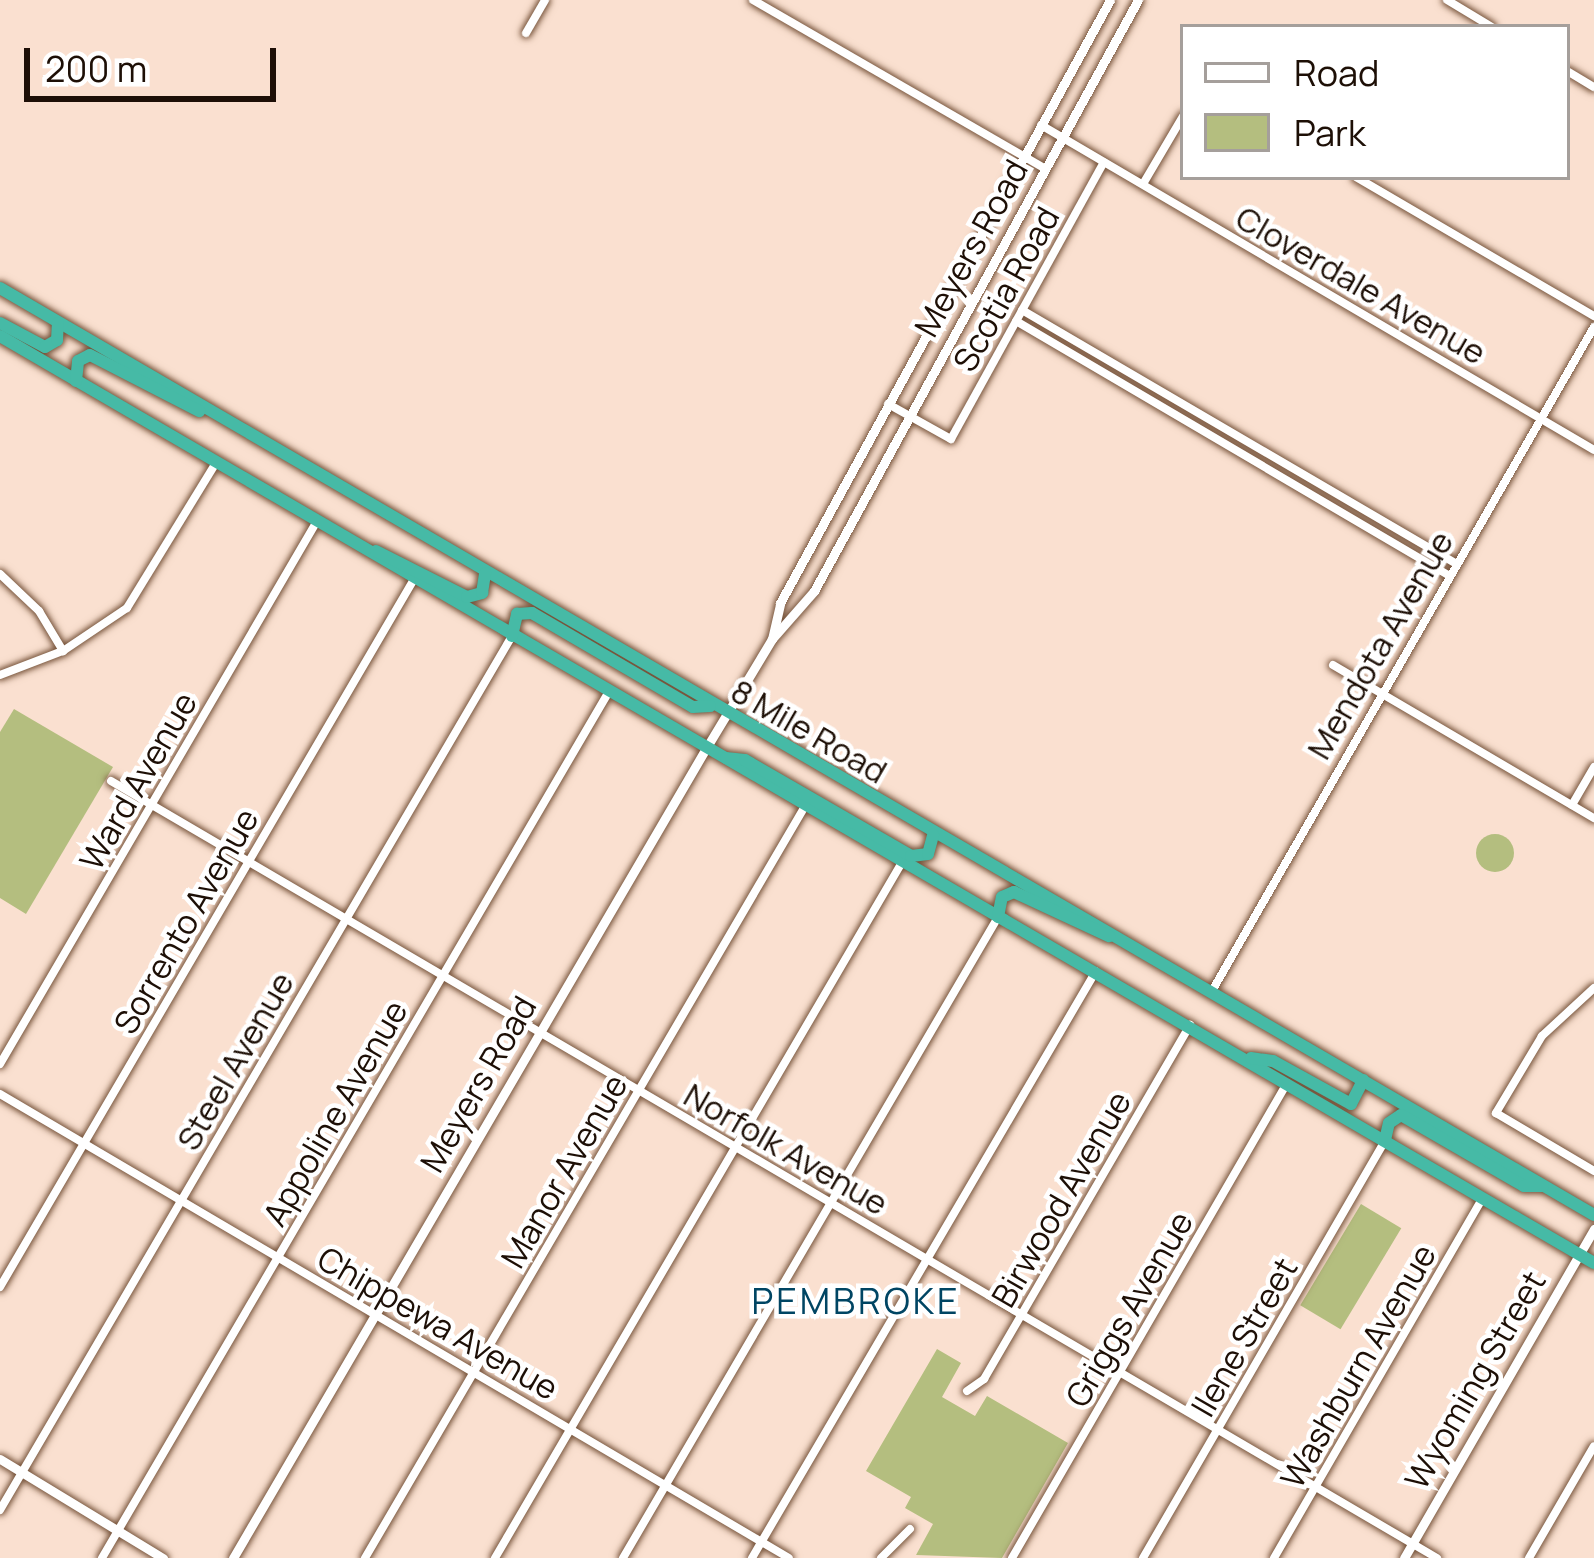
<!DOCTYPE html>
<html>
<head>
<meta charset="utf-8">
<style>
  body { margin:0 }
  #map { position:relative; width:1594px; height:1558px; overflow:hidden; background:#fae0d0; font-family:Manrope,sans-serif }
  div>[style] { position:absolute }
  .green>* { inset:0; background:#b4be7f; transform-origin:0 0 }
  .round { border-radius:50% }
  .roads { filter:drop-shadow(0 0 3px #77543b) drop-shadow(0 0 3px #77543b) }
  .minor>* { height:8px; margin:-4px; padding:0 4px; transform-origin:4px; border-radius:4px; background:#fff }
  .tertiary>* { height:9px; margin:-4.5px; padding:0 4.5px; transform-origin:4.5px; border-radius:4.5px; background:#fff }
  .trunk>* { height:12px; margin:-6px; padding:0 6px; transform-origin:6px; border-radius:6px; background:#46baa6 }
  span { translate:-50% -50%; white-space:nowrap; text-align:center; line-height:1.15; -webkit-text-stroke:9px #fff; paint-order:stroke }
  .street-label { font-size:33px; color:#1d0f06 }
  .neighbourhood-label { font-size:36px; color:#004563; letter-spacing:3px }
  .legend { position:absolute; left:1180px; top:24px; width:390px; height:156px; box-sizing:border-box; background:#fff; border:3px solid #a59f9b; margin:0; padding:15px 21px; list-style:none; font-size:36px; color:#1d0f06 }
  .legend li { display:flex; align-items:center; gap:24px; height:60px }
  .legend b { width:60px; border:3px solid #a59f9b }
  .scale { position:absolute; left:24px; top:48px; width:252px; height:54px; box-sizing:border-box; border:6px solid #1d0f06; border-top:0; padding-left:15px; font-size:36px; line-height:42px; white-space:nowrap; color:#1d0f06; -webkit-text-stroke:9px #fff; paint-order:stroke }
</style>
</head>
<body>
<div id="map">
  <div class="green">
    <div style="clip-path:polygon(14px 709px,113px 767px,26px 914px,0 898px,0 732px)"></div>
    <div class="round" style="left:1476px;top:834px;width:38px;height:38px"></div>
    <div style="left:1361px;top:1204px;width:47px;height:118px;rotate:31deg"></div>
    <div style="clip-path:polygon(937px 1349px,961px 1363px,942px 1397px,975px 1416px,987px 1396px,1068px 1443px,1002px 1558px,916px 1555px,933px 1524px,905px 1508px,911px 1497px,866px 1471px)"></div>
  </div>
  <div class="roads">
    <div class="minor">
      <div style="left:753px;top:0;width:338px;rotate:30deg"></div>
      <div style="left:1447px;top:0;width:52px;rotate:31deg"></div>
      <div style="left:526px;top:33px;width:38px;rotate:-60deg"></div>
      <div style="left:1567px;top:71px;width:31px;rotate:31deg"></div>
      <div style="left:1041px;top:125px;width:641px;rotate:30.44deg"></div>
      <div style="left:1356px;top:177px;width:276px;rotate:30.3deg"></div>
      <div style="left:1143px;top:184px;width:79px;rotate:-59.5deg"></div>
      <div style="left:1022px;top:310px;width:501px;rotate:30.3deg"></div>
      <div style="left:1016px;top:321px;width:501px;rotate:30.45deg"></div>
      <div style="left:888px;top:404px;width:72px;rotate:29.1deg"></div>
      <div style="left:951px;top:439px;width:316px;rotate:-61.1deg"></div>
      <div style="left:0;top:574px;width:54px;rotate:43.5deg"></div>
      <div style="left:39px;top:611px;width:47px;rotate:59deg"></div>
      <div style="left:1333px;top:665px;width:303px;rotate:30.4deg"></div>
      <div style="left:0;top:675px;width:67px;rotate:-20.9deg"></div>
      <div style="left:63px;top:651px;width:77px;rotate:-33.9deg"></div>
      <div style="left:127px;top:608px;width:170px;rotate:-58.5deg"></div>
      <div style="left:111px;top:781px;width:1537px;rotate:30.37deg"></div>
      <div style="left:1572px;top:805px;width:44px;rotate:-59.9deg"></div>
      <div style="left:1594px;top:988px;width:71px;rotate:137.3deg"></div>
      <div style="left:1542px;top:1036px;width:90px;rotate:120.9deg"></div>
      <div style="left:1496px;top:1113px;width:114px;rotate:30.6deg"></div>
      <div style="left:1212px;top:991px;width:766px;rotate:-60.09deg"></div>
      <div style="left:0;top:1064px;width:629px;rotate:-59.72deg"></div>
      <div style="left:0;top:1094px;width:915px;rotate:30.46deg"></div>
      <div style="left:0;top:1287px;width:820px;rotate:-59.68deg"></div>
      <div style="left:967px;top:1391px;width:21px;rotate:-35deg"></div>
      <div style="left:984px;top:1379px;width:410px;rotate:-59.8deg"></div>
      <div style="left:0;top:1510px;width:1013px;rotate:-59.64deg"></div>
      <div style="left:102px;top:1558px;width:1002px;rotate:-59.67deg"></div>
      <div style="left:365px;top:1558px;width:869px;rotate:-59.66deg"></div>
      <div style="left:495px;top:1558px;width:804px;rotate:-59.67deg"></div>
      <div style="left:623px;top:1558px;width:743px;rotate:-59.67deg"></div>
      <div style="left:752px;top:1558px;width:680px;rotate:-59.63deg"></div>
      <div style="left:881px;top:1558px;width:41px;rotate:-45deg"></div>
      <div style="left:1012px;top:1558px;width:549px;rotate:-59.93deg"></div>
      <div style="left:1143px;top:1558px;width:483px;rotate:-59.9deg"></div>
      <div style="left:1274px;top:1558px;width:416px;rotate:-59.9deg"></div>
      <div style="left:1529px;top:1558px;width:129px;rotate:-59.9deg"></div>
    </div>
    <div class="tertiary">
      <div style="left:772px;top:639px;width:37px;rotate:-77deg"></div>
      <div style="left:780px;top:603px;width:687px;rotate:-61.31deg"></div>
      <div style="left:0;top:1459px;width:191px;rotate:31.3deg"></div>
      <div style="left:233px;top:1558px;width:936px;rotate:-59.71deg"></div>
      <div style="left:705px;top:750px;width:130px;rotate:-58.9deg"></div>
      <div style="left:772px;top:639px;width:64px;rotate:-48.8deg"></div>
      <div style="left:814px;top:591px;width:674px;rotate:-61.27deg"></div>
      <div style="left:1404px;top:1558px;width:380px;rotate:-60deg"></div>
    </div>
    <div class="trunk">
      <div style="left:0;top:288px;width:1844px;rotate:30.18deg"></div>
      <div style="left:0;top:323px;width:51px;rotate:28.1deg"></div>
      <div style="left:45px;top:347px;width:14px;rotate:-30deg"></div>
      <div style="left:57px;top:340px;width:17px;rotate:-87deg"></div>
      <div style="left:0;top:336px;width:1844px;rotate:30.18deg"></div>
      <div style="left:76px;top:381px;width:20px;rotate:-84deg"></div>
      <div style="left:78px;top:361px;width:13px;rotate:-27deg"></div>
      <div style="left:90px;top:355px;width:123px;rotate:27.2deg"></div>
      <div style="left:376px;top:551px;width:102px;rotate:26.8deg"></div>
      <div style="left:467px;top:597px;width:16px;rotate:-15deg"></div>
      <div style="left:482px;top:593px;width:20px;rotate:-81deg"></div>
      <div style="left:512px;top:636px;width:23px;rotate:-77deg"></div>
      <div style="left:517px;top:614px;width:15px;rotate:-4deg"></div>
      <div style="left:532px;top:613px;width:186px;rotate:30.3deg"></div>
      <div style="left:693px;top:707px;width:17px;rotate:-3deg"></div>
      <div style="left:726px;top:758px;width:19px;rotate:6deg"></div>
      <div style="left:745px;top:760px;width:192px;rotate:30deg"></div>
      <div style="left:911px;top:856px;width:17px;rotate:-7deg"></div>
      <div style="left:928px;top:854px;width:20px;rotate:-75deg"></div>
      <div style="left:998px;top:917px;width:20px;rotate:-79deg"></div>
      <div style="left:1002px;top:897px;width:13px;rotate:-23deg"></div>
      <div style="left:1014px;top:892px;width:105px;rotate:24.9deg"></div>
      <div style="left:1251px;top:1058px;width:22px;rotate:8deg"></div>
      <div style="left:1273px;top:1061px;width:89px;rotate:28.9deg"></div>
      <div style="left:1351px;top:1104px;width:27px;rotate:-63deg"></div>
      <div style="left:1385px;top:1140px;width:17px;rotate:-77deg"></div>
      <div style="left:1389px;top:1123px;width:14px;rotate:-34deg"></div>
      <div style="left:1401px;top:1115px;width:142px;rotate:30deg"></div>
      <div style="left:1524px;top:1186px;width:19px"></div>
    </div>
  </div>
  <div class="street-label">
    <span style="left:971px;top:248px;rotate:-61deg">Meyers Road</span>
    <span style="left:1361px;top:285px;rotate:30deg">Cloverdale Avenue</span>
    <span style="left:1006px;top:289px;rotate:-61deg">Scotia Road</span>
    <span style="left:1380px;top:645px;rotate:-60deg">Mendota Avenue</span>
    <span style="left:809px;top:731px;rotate:30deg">8 Mile Road</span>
    <span style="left:138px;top:781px;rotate:-60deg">Ward Avenue</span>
    <span style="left:186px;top:921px;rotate:-60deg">Sorrento Avenue</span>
    <span style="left:235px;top:1061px;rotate:-60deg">Steel Avenue</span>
    <span style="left:478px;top:1084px;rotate:-60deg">Meyers Road</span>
    <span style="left:335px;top:1113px;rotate:-60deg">Appoline Avenue</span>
    <span style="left:786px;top:1149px;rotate:30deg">Norfolk Avenue</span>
    <span style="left:564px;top:1171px;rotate:-60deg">Manor Avenue</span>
    <span style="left:1061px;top:1199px;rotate:-60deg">Birwood Avenue</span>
    <span style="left:1129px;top:1309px;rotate:-60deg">Griggs Avenue</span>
    <span style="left:438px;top:1323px;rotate:30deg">Chippewa Avenue</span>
    <span style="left:1244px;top:1337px;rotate:-60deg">Ilene Street</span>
    <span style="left:1358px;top:1366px;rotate:-60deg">Washburn Avenue</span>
    <span style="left:1475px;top:1380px;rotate:-60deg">Wyoming Street</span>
  </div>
  <div class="neighbourhood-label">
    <span style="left:856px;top:1301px">PEMBROKE</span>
  </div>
  <ul class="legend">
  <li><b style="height:15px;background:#fff"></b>Road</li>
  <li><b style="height:33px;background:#b4be7f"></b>Park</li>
  </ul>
  <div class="scale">200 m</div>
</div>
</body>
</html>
